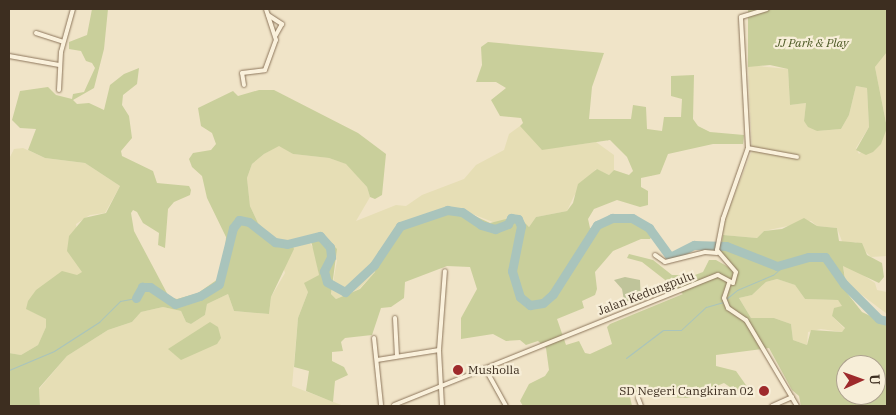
<!DOCTYPE html>
<html>
<head>
<meta charset="utf-8">
<style>
  body { margin:0 }
  #map { position:relative; width:896px; height:415px; overflow:hidden; background:#f0e4c8; font-family:"IBM Plex Serif",serif }
  div>[style] { position:absolute }
  .farmland>* { inset:0; background:#e6deb5 }
  .green>* { inset:0; background:#c9cf9b }
  .cemetery>* { inset:0; background:#bfc49a }
  .stream>* { height:1px; margin:-0.5px; padding:0 0.5px; transform-origin:0.5px; border-radius:0.5px; background:#a9c4bc }
  .river>* { height:9px; margin:-4.5px; padding:0 4.5px; transform-origin:4.5px; border-radius:4.5px; background:#a9c4bc }
  .roads { filter:drop-shadow(0 0 1px #8d765c) drop-shadow(0 0 1px #8d765c) }
  .minor>* { height:4px; margin:-2px; padding:0 2px; transform-origin:2px; border-radius:2px; background:#faf1dc }
  .dots>* { width:14px; height:14px; translate:-50% -50%; box-sizing:border-box; border:2px solid #f7eed8; border-radius:50% }
  span { translate:-50% -50%; white-space:nowrap; text-align:center; line-height:1.15; -webkit-text-stroke:4.5px #f7eed8; paint-order:stroke }
  .park-label { font-size:12px; color:#4d5a26; font-style:italic }
  .street-label { font-size:12px; color:#3d2e20 }
  .poi-label { font-size:12px; color:#3d2e20 }
  .left { translate:0 -50%; text-align:left }
  .right { translate:-100% -50%; text-align:right }
  .frame { position:absolute; inset:0; border:10px solid #3d2e20; pointer-events:none }
  .north { position:absolute; left:836px; top:355px; width:50px; height:50px; box-sizing:border-box; background:#f7eed8; border:1px solid #ada18e; border-radius:50%; rotate:88deg; font-size:14px; font-weight:700; line-height:20px; text-align:center; color:#3d2e20 }
  .north::after { content:''; display:block; margin:auto; width:18px; height:22px; background:#9e2a2b; clip-path:polygon(50% 0,100% 100%,50% 72%,0 100%) }
</style>
</head>
<body>
<div id="map">
  <div class="farmland">
    <div style="clip-path:polygon(887px 52px,887px 256px,871px 257px,856px 242px,843px 244px,837px 228px,817px 226px,811px 221px,764px 231px,757px 238px,723px 235px,724px 221px,752px 151px,748px 65px,788px 69px,790px 105px,806px 103px,804px 121px,817px 131px,841px 129px,849px 115px,856px 86px,867px 88px,869px 127px,856px 148px,859px 154px,887px 128px,875px 67px)"></div>
    <div style="clip-path:polygon(520px 126px,562px 147px,596px 142px,614px 155px,614px 170px,609px 175px,596px 169px,574px 196px,567px 211px,536px 217px,529px 227px,511px 216px,498px 224px,462px 210px,447px 209px,428px 214px,379px 260px,375px 272px,359px 289px,336px 299px,331px 294px,337px 260px,309px 242px,314px 249px,319px 275px,308px 292px,298px 318px,292px 386px,344px 406px,40px 406px,39px 389px,67px 356px,108px 330px,132px 322px,141px 312px,163px 307px,181px 311px,186px 322px,191px 324px,205px 315px,207px 304px,228px 294px,234px 311px,269px 314px,271px 297px,285px 273px,275px 240px,258px 223px,250px 206px,247px 178px,252px 164px,264px 154px,279px 145px,293px 154px,329px 158px,347px 164px,367px 187px,370px 197px,356px 221px,396px 205px,406px 206px,422px 195px,464px 179px,476px 165px,504px 150px,509px 134px)"></div>
    <div style="clip-path:polygon(23px 148px,45px 158px,85px 163px,120px 186px,105px 213px,90px 215px,76px 224px,83px 272px,27px 309px,46px 319px,46px 327px,38px 345px,21px 355px,9px 353px,9px 159px,14px 149px)"></div>
    <div style="clip-path:polygon(843px 266px,854px 269px,875px 283px,877px 290px,887px 292px,887px 314px,846px 283px)"></div>
    <div style="clip-path:polygon(777px 279px,795px 285px,805px 299px,838px 300px,843px 306px,832px 316px,845px 329px,842px 332px,821px 329px,808px 332px,807px 345px,793px 340px,791px 324px,774px 318px,751px 318px,739px 298px,752px 295px,766px 282px)"></div>
  </div>
  <div class="green">
    <div style="clip-path:polygon(92px 9px,108px 9px,104px 49px,94px 88px,73px 100px,77px 104px,89px 103px,104px 110px,110px 85px,124px 74px,139px 68px,137px 84px,123px 95px,122px 105px,129px 116px,132px 138px,121px 151px,122px 156px,153px 171px,157px 183px,189px 186px,191px 190px,190px 195px,174px 202px,168px 209px,165px 248px,158px 245px,159px 233px,143px 223px,137px 212px,133px 210px,131px 213px,134px 231px,169px 297px,177px 299px,198px 293px,218px 279px,224px 267px,226px 237px,207px 198px,202px 176px,192px 167px,189px 159px,193px 153px,211px 150px,216px 144px,212px 133px,201px 126px,198px 108px,233px 91px,238px 96px,259px 90px,274px 90px,358px 133px,386px 154px,382px 195px,375px 199px,370px 197px,367px 187px,346px 164px,329px 158px,293px 154px,279px 146px,264px 154px,252px 164px,247px 178px,250px 206px,258px 223px,275px 240px,291px 241px,294px 249px,271px 297px,269px 314px,234px 311px,228px 294px,207px 304px,205px 315px,191px 324px,186px 322px,181px 311px,163px 307px,141px 312px,132px 322px,108px 330px,67px 356px,39px 388px,40px 406px,9px 406px,9px 353px,21px 355px,38px 345px,46px 327px,46px 319px,26px 309px,28px 301px,36px 290px,62px 271px,77px 275px,82px 272px,67px 251px,69px 236px,84px 218px,106px 213px,120px 186px,85px 163px,45px 158px,28px 150px,36px 129px,20px 128px,12px 120px,20px 91px,48px 87px,56px 95px,72px 99px,73px 94px,84px 92px,95px 68px,92px 63px,86px 61px,81px 51px,69px 49px,69px 42px,87px 35px)"></div>
    <div style="clip-path:polygon(748px 9px,887px 9px,887px 52px,875px 67px,887px 128px,881px 144px,873px 152px,866px 155px,856px 150px,869px 127px,867px 88px,856px 86px,849px 115px,841px 129px,817px 131px,808px 127px,804px 121px,806px 103px,790px 105px,788px 69px,770px 65px,748px 67px)"></div>
    <div style="clip-path:polygon(evenodd,488px 42px,604px 53px,592px 87px,589px 119px,631px 119px,633px 105px,646px 107px,647px 129px,662px 131px,664px 117px,681px 117px,682px 99px,671px 96px,671px 76px,694px 75px,693px 119px,698px 126px,710px 132px,744px 135px,743px 144px,713px 144px,668px 154px,660px 174px,641px 178px,641px 187px,648px 191px,648px 205px,640px 207px,617px 200px,594px 209px,588px 219px,590px 228px,596px 230px,612px 219px,628px 219px,638px 221px,653px 235px,650px 239px,641px 239px,613px 251px,595px 272px,597px 289px,595px 295px,582px 301px,584px 308px,557px 319px,566px 345px,579px 341px,585px 353px,590px 354px,612px 344px,607px 327px,610px 324px,683px 294px,642px 262px,627px 258px,629px 254px,653px 260px,672px 275px,695px 275px,703px 272px,709px 260px,716px 260px,730px 268px,720px 253px,723px 235px,757px 238px,764px 231px,782px 229px,804px 218px,817px 226px,837px 228px,839px 241px,862px 243px,867px 255px,882px 263px,884px 277px,879px 283px,843px 266px,847px 293px,862px 312px,887px 324px,887px 406px,801px 406px,799px 396px,792px 390px,769px 348px,716px 355px,716px 366px,736px 371px,748px 388px,740px 394px,724px 383px,688px 398px,657px 397px,648px 393px,635px 394px,630px 397px,632px 406px,523px 406px,520px 401px,529px 384px,545px 376px,549px 370px,546px 348px,538px 341px,526px 345px,520px 340px,506px 341px,493px 334px,461px 339px,461px 318px,477px 289px,470px 267px,447px 266px,405px 282px,404px 298px,391px 307px,381px 308px,372px 335px,345px 338px,341px 342px,343px 351px,332px 352px,332px 361px,344px 367px,348px 375px,335px 381px,333px 402px,306px 391px,309px 371px,294px 367px,298px 318px,308px 292px,304px 283px,319px 275px,310px 236px,324px 236px,337px 249px,331px 294px,336px 299px,360px 289px,375px 272px,378px 252px,404px 223px,447px 209px,462px 210px,490px 223px,518px 216px,529px 227px,536px 217px,567px 211px,573px 203px,578px 184px,597px 169px,609px 175px,614px 170px,629px 175px,633px 171px,627px 157px,610px 140px,542px 150px,520px 126px,523px 123px,521px 118px,500px 116px,491px 100px,506px 88px,496px 82px,476px 82px,482px 65px,481px 47px,488px 42px,777px 279px,795px 285px,805px 299px,838px 300px,842px 306px,834px 308px,832px 316px,845px 328px,842px 332px,811px 330px,807px 345px,793px 340px,791px 324px,774px 318px,751px 318px,739px 298px,752px 295px,766px 282px,777px 279px,488px 42px,846px 365px,876px 365px,876px 395px,846px 395px,846px 365px)"></div>
    <div style="clip-path:polygon(210px 322px,218px 327px,221px 338px,217px 344px,181px 360px,168px 349px)"></div>
  </div>
  <div class="cemetery">
    <div style="clip-path:polygon(625px 277px,640px 280px,641px 302px,625px 306px,622px 289px,614px 280px)"></div>
  </div>
  <div class="stream">
    <div style="left:726px;top:299px;width:14px;rotate:-39deg"></div>
    <div style="left:737px;top:290px;width:39px;rotate:-23deg"></div>
    <div style="left:773px;top:275px;width:13px;rotate:-42deg"></div>
    <div style="left:626px;top:358px;width:46px;rotate:-37.1deg"></div>
    <div style="left:663px;top:330px;width:18px"></div>
    <div style="left:681px;top:330px;width:34px;rotate:-43deg"></div>
    <div style="left:706px;top:307px;width:18px;rotate:-16deg"></div>
    <div style="left:9px;top:370px;width:49px;rotate:-22.9deg"></div>
    <div style="left:54px;top:351px;width:54px;rotate:-32.8deg"></div>
    <div style="left:99px;top:322px;width:30px;rotate:-45deg"></div>
    <div style="left:120px;top:301px;width:16px;rotate:-11deg"></div>
  </div>
  <div class="river">
    <div style="left:136px;top:298px;width:13px;rotate:-61deg"></div>
    <div style="left:142px;top:287px;width:8px"></div>
    <div style="left:150px;top:287px;width:30px;rotate:34deg"></div>
    <div style="left:175px;top:304px;width:26px;rotate:-18deg"></div>
    <div style="left:200px;top:296px;width:22px;rotate:-32deg"></div>
    <div style="left:219px;top:284px;width:58px;rotate:-76deg"></div>
    <div style="left:233px;top:228px;width:10px;rotate:-53deg"></div>
    <div style="left:239px;top:220px;width:10px;rotate:11deg"></div>
    <div style="left:249px;top:222px;width:33px;rotate:38deg"></div>
    <div style="left:275px;top:242px;width:12px;rotate:9deg"></div>
    <div style="left:287px;top:244px;width:34px;rotate:-14deg"></div>
    <div style="left:320px;top:236px;width:15px;rotate:48deg"></div>
    <div style="left:330px;top:247px;width:10px;rotate:84deg"></div>
    <div style="left:331px;top:257px;width:16px;rotate:117deg"></div>
    <div style="left:324px;top:271px;width:11px;rotate:75deg"></div>
    <div style="left:327px;top:282px;width:21px;rotate:29deg"></div>
    <div style="left:345px;top:292px;width:40px;rotate:-43deg"></div>
    <div style="left:374px;top:265px;width:47px;rotate:-56.3deg"></div>
    <div style="left:400px;top:226px;width:50px;rotate:-18.8deg"></div>
    <div style="left:447px;top:210px;width:15px;rotate:8deg"></div>
    <div style="left:462px;top:212px;width:23px;rotate:34deg"></div>
    <div style="left:481px;top:225px;width:15px;rotate:16deg"></div>
    <div style="left:495px;top:229px;width:14px;rotate:-21deg"></div>
    <div style="left:508px;top:224px;width:7px;rotate:-63deg"></div>
    <div style="left:511px;top:218px;width:7px;rotate:8deg"></div>
    <div style="left:518px;top:219px;width:8px;rotate:67deg"></div>
    <div style="left:521px;top:226px;width:46px;rotate:101.3deg"></div>
    <div style="left:512px;top:271px;width:27px;rotate:73deg"></div>
    <div style="left:520px;top:297px;width:13px;rotate:39deg"></div>
    <div style="left:530px;top:305px;width:13px;rotate:-9deg"></div>
    <div style="left:543px;top:303px;width:13px;rotate:-42deg"></div>
    <div style="left:553px;top:294px;width:82px;rotate:-57.5deg"></div>
    <div style="left:597px;top:225px;width:17px;rotate:-25deg"></div>
    <div style="left:612px;top:218px;width:20px"></div>
    <div style="left:632px;top:218px;width:20px;rotate:30deg"></div>
    <div style="left:649px;top:228px;width:36px;rotate:54deg"></div>
    <div style="left:670px;top:257px;width:27px;rotate:-27deg"></div>
    <div style="left:694px;top:245px;width:32px;rotate:2deg"></div>
    <div style="left:726px;top:246px;width:55px;rotate:21.4deg"></div>
    <div style="left:777px;top:266px;width:33px;rotate:-16deg"></div>
    <div style="left:809px;top:257px;width:16px"></div>
    <div style="left:825px;top:257px;width:33px;rotate:55deg"></div>
    <div style="left:844px;top:284px;width:49px;rotate:45deg"></div>
    <div style="left:879px;top:319px;width:8px;rotate:14deg"></div>
  </div>
  <div class="roads">
    <div class="minor">
      <div style="left:268px;top:15px;width:17px;rotate:33deg"></div>
      <div style="left:282px;top:24px;width:13px;rotate:119deg"></div>
      <div style="left:36px;top:33px;width:28px;rotate:18deg"></div>
      <div style="left:9px;top:56px;width:51px;rotate:10.2deg"></div>
      <div style="left:244px;top:85px;width:12px;rotate:-99deg"></div>
      <div style="left:242px;top:73px;width:23px;rotate:-7deg"></div>
      <div style="left:265px;top:70px;width:32px;rotate:-70deg"></div>
      <div style="left:276px;top:40px;width:33px;rotate:-108deg"></div>
      <div style="left:59px;top:90px;width:38px;rotate:-87deg"></div>
      <div style="left:61px;top:52px;width:45px;rotate:-74.4deg"></div>
      <div style="left:748px;top:148px;width:50px;rotate:10.4deg"></div>
      <div style="left:655px;top:255px;width:12px;rotate:35deg"></div>
      <div style="left:665px;top:262px;width:41px;rotate:-14deg"></div>
      <div style="left:705px;top:252px;width:12px;rotate:5deg"></div>
      <div style="left:729px;top:283px;width:16px;rotate:108deg"></div>
      <div style="left:724px;top:298px;width:11px;rotate:68deg"></div>
      <div style="left:728px;top:308px;width:22px;rotate:34deg"></div>
      <div style="left:746px;top:320px;width:100px;rotate:59.3deg"></div>
      <div style="left:395px;top:318px;width:38px;rotate:87deg"></div>
      <div style="left:374px;top:338px;width:67px;rotate:84deg"></div>
      <div style="left:377px;top:360px;width:63px;rotate:-9.2deg"></div>
      <div style="left:485px;top:368px;width:43px;rotate:61.1deg"></div>
      <div style="left:638px;top:398px;width:9px;rotate:69deg"></div>
      <div style="left:394px;top:405px;width:349px;rotate:-21.9deg"></div>
      <div style="left:718px;top:275px;width:17px;rotate:28deg"></div>
      <div style="left:733px;top:283px;width:11px;rotate:-75deg"></div>
      <div style="left:736px;top:272px;width:29px;rotate:-131deg"></div>
      <div style="left:717px;top:250px;width:32px;rotate:-79deg"></div>
      <div style="left:723px;top:219px;width:75px;rotate:-70.6deg"></div>
      <div style="left:748px;top:148px;width:131px;rotate:-93.1deg"></div>
      <div style="left:741px;top:17px;width:27px;rotate:-17deg"></div>
      <div style="left:442px;top:406px;width:56px;rotate:-93.1deg"></div>
      <div style="left:439px;top:350px;width:79px;rotate:-85.7deg"></div>
      <div style="left:772px;top:406px;width:22px;rotate:-24deg"></div>
    </div>
  </div>
  <div class="dots">
    <div style="left:458px;top:370px;background:#9e2a2b"></div>
    <div style="left:764px;top:391px;background:#9e2a2b"></div>
  </div>
  <div class="park-label">
    <span style="left:812px;top:43px">JJ Park &amp; Play</span>
  </div>
  <div class="street-label">
    <span style="left:646px;top:293px;rotate:-21deg">Jalan Kedungpulu</span>
  </div>
  <div class="poi-label">
    <span class="left" style="left:468px;top:370px">Musholla</span>
    <span class="right" style="left:754px;top:391px">SD Negeri Cangkiran 02</span>
  </div>
  <div class="frame"></div>
  <div class="north">U</div>
</div>
</body>
</html>
